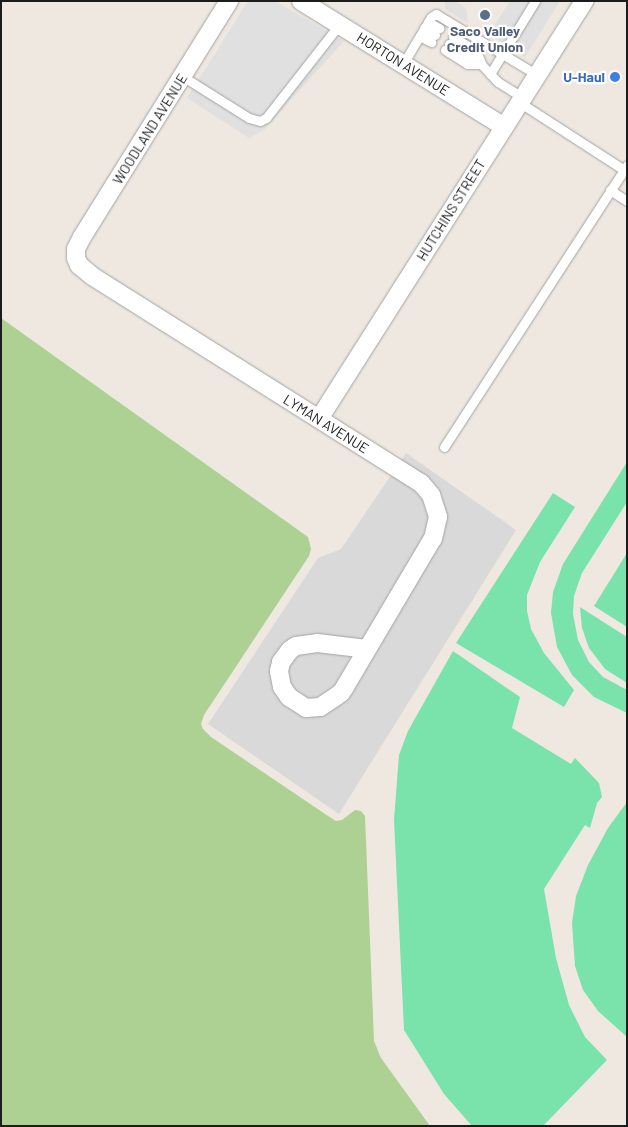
<!DOCTYPE html>
<html>
<head>
<meta charset="utf-8">
<style>
  body { margin:0 }
  #map { position:relative; width:628px; height:1127px; overflow:hidden; background:#eee8e1; font-family:Barlow,sans-serif }
  div>[style] { position:absolute }
  .residential>* { inset:0; background:#dad9d9 }
  .forest>* { inset:0; background:#add093 }
  .pitch>* { inset:0; background:#79e3ab }
  .parking>* { inset:0; background:#e0e0e0 }
  .roads { filter:drop-shadow(0 0 1px #a3a3a3) drop-shadow(0 0 1px #a3a3a3) }
  .lane>* { height:9px; margin:-4.5px; padding:0 4.5px; transform-origin:4.5px; border-radius:4.5px; background:#fff }
  .street>* { height:18px; margin:-9px; padding:0 9px; transform-origin:9px; border-radius:9px; background:#fff }
  .dots>* { width:14px; height:14px; translate:-50% -50%; box-sizing:border-box; border:2px solid #fff; border-radius:50% }
  span { translate:-50% -50%; white-space:nowrap; text-align:center; line-height:1.15; -webkit-text-stroke:4.5px #fff; paint-order:stroke }
  .service-label { font-size:14px; color:#4e5e75; font-weight:700 }
  .street-label { font-size:14px; color:#1c1c1c }
  .shop-label { font-size:14px; color:#366cbe; font-weight:700 }
  .right { translate:-100% -50%; text-align:right }
  .frame { position:absolute; inset:0; border:2px solid #1c1c1c; pointer-events:none }
</style>
</head>
<body>
<div id="map">
  <div class="residential">
    <div style="clip-path:polygon(406px 453px,516px 530px,339px 814px,208px 724px,318px 558px,341px 549px)"></div>
  </div>
  <div class="forest">
    <div style="clip-path:polygon(1px 318px,308px 537px,311px 549px,309px 556px,204px 715px,201px 724px,203px 729px,211px 737px,331px 818px,336px 821px,342px 820px,355px 810px,361px 811px,365px 816px,374px 1041px,381px 1058px,430px 1126px,1px 1126px)"></div>
  </div>
  <div class="pitch">
    <div style="clip-path:polygon(627px 462px,627px 502px,582px 573px,574px 596px,573px 614px,578px 640px,589px 662px,603px 677px,627px 690px,627px 713px,594px 697px,572px 675px,557px 647px,551px 613px,553px 592px,563px 564px)"></div>
    <div style="clip-path:polygon(553px 493px,575px 507px,540px 562px,527px 595px,527px 611px,531px 629px,544px 653px,574px 690px,564px 707px,456px 643px)"></div>
    <div style="clip-path:polygon(627px 553px,627px 627px,594px 606px)"></div>
    <div style="clip-path:polygon(580px 607px,627px 637px,627px 683px,605px 669px,589px 648px,582px 628px)"></div>
    <div style="clip-path:polygon(453px 651px,520px 697px,512px 728px,571px 764px,575px 758px,599px 783px,602px 797px,597px 803px,590px 828px,585px 825px,544px 889px,556px 958px,569px 1005px,585px 1037px,607px 1060px,543px 1126px,472px 1126px,444px 1094px,404px 1030px,394px 820px,399px 755px,408px 731px)"></div>
    <div style="clip-path:polygon(627px 802px,627px 1037px,598px 1011px,583px 990px,575px 966px,572px 923px,576px 896px,588px 865px,608px 828px)"></div>
  </div>
  <div class="parking">
    <div style="clip-path:polygon(248px 1px,275px 1px,344px 41px,264px 130px,249px 138px,187px 98px)"></div>
    <div style="clip-path:polygon(445px 1px,455px 1px,466px 8px,468px 23px,445px 9px)"></div>
    <div style="clip-path:polygon(510px 1px,560px 1px,525px 57px,489px 34px)"></div>
  </div>
  <div class="roads">
    <div class="lane">
      <div style="left:428px;top:22px;width:13px;rotate:29deg"></div>
      <div style="left:424px;top:28px;width:13px;rotate:32deg"></div>
      <div style="left:420px;top:36px;width:13px;rotate:29deg"></div>
      <div style="left:453px;top:37px;width:27px;rotate:31deg"></div>
      <div style="left:476px;top:51px;width:13px;rotate:67deg"></div>
      <div style="left:449px;top:44px;width:38px;rotate:32deg"></div>
      <div style="left:481px;top:64px;width:25px;rotate:47deg"></div>
      <div style="left:498px;top:82px;width:28px;rotate:32deg"></div>
      <div style="left:445px;top:50px;width:26px;rotate:32deg"></div>
      <div style="left:467px;top:64px;width:13px"></div>
      <div style="left:403px;top:64px;width:55px;rotate:-59.2deg"></div>
      <div style="left:431px;top:17px;width:6px;rotate:-31deg"></div>
      <div style="left:436px;top:14px;width:118px;rotate:31.1deg"></div>
      <div style="left:490px;top:74px;width:86px;rotate:-58.3deg"></div>
      <div style="left:182px;top:76px;width:79px;rotate:32.1deg"></div>
      <div style="left:249px;top:118px;width:11px;rotate:15deg"></div>
      <div style="left:260px;top:121px;width:7px;rotate:-27deg"></div>
      <div style="left:266px;top:118px;width:118px;rotate:-51.9deg"></div>
      <div style="left:519px;top:102px;width:125px;rotate:32.9deg"></div>
      <div style="left:610px;top:190px;width:20px;rotate:33deg"></div>
      <div style="left:444px;top:447px;width:336px;rotate:-57deg"></div>
    </div>
    <div class="street">
      <div style="left:229px;top:1px;width:278px;rotate:121.9deg"></div>
      <div style="left:82px;top:237px;width:13px;rotate:117deg"></div>
      <div style="left:76px;top:249px;width:9px;rotate:90deg"></div>
      <div style="left:76px;top:258px;width:8px;rotate:67deg"></div>
      <div style="left:79px;top:265px;width:17px;rotate:40deg"></div>
      <div style="left:92px;top:276px;width:389px;rotate:32.2deg"></div>
      <div style="left:421px;top:483px;width:16px;rotate:50deg"></div>
      <div style="left:431px;top:495px;width:23px;rotate:72deg"></div>
      <div style="left:438px;top:517px;width:22px;rotate:103deg"></div>
      <div style="left:433px;top:538px;width:173px;rotate:120.6deg"></div>
      <div style="left:345px;top:687px;width:7px;rotate:124deg"></div>
      <div style="left:341px;top:693px;width:25px;rotate:146deg"></div>
      <div style="left:320px;top:707px;width:14px;rotate:176deg"></div>
      <div style="left:306px;top:708px;width:20px;rotate:-147deg"></div>
      <div style="left:289px;top:697px;width:12px;rotate:-125deg"></div>
      <div style="left:282px;top:687px;width:16px;rotate:-101deg"></div>
      <div style="left:279px;top:671px;width:9px;rotate:-77deg"></div>
      <div style="left:281px;top:662px;width:15px;rotate:-53deg"></div>
      <div style="left:290px;top:650px;width:7px;rotate:-34deg"></div>
      <div style="left:296px;top:646px;width:21px;rotate:-8deg"></div>
      <div style="left:317px;top:643px;width:50px;rotate:6.8deg"></div>
      <div style="left:301px;top:1px;width:239px;rotate:31.8deg"></div>
      <div style="left:319px;top:419px;width:495px;rotate:-57.6deg"></div>
    </div>
  </div>
  <div class="dots">
    <div style="left:485px;top:15px;background:#5c6f8a"></div>
    <div style="left:615px;top:77px;background:#3f7fe0"></div>
  </div>
  <div class="service-label">
    <span style="left:485px;top:39px">Saco Valley<br>Credit Union</span>
  </div>
  <div class="street-label">
    <span style="left:403px;top:64px;rotate:32deg">HORTON AVENUE</span>
    <span style="left:150px;top:129px;rotate:-58deg">WOODLAND AVENUE</span>
    <span style="left:451px;top:210px;rotate:-58deg">HUTCHINS STREET</span>
    <span style="left:326px;top:424px;rotate:32deg">LYMAN AVENUE</span>
  </div>
  <div class="shop-label">
    <span class="right" style="left:605px;top:77px">U-Haul</span>
  </div>
  <div class="frame"></div>
</div>
</body>
</html>
